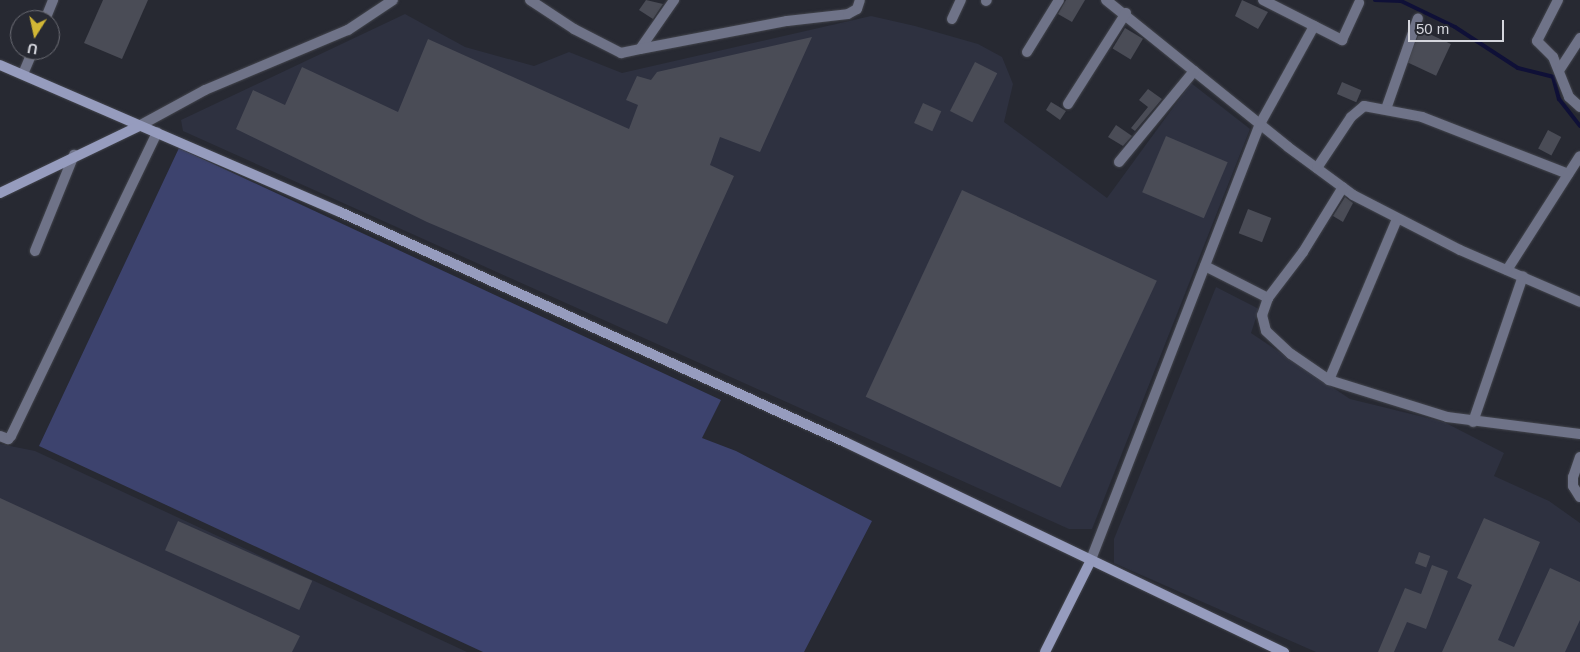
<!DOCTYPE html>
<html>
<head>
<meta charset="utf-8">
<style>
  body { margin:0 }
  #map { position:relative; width:1580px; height:652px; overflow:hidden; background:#272932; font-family:Arial,sans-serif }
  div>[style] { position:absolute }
  .built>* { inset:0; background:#2e3140 }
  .green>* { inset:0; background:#3d436e }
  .stream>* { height:4px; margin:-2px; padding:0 2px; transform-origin:2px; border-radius:2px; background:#0f1037 }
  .building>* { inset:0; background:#4a4c56; transform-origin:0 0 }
  .roads { filter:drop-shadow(0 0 1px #43454d) drop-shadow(0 0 1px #43454d) }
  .street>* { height:10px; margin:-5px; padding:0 5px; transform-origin:5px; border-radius:5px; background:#6f7388 }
  .secondary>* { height:10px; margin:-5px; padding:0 5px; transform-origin:5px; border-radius:5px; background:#969cbe }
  span { translate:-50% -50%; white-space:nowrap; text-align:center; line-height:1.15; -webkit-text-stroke:4px #272932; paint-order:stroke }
  .north { position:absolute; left:10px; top:10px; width:50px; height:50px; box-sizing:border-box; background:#272932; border:1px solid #6d6e76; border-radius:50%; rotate:190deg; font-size:14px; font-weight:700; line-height:20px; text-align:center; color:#d5d6dd }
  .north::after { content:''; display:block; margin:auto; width:18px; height:22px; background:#d2b735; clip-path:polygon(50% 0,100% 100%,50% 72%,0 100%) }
  .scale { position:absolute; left:1408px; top:20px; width:96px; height:22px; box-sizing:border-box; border:2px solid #d5d6dd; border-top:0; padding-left:6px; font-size:15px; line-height:18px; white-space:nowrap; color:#d5d6dd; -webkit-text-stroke:4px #272932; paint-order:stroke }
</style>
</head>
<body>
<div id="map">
  <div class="built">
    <div style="clip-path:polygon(405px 14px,465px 47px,534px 66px,569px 52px,622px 73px,871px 16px,915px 26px,978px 44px,1002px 57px,1013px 84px,1004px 122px,1107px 198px,1191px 83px,1250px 129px,1092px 529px,1069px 529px,183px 131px,181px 120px)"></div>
    <div style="clip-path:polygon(1216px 287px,1259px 309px,1251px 333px,1350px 399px,1444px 422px,1504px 453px,1494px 476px,1549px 501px,1580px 523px,1580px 652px,1316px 652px,1114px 563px,1114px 539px)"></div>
    <div style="clip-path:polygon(0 444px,35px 451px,467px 652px,0 652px)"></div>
  </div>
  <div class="green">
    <div style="clip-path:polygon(179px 148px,721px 400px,702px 438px,736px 451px,872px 521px,804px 652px,483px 652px,39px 446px)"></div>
  </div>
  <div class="stream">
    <div style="left:1375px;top:0;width:26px;rotate:2deg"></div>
    <div style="left:1401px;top:1px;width:60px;rotate:25.7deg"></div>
    <div style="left:1455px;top:27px;width:75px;rotate:33.1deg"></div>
    <div style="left:1518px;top:68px;width:36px;rotate:14deg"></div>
    <div style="left:1553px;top:77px;width:23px;rotate:75deg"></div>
    <div style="left:1559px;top:99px;width:34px;rotate:52deg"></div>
  </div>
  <div class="building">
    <div style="clip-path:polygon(103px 0,148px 0,122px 59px,84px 43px)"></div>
    <div style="clip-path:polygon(646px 0,663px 4px,653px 19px,639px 10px)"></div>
    <div style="clip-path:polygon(1066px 0,1085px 0,1072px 22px,1058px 14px)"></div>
    <div style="clip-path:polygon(1242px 0,1268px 12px,1258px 29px,1235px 16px)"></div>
    <div style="left:1125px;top:28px;width:21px;height:24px;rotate:31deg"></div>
    <div style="left:1421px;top:30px;width:33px;height:35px;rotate:25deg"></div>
    <div style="clip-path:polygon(812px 37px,760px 152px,720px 137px,710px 165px,734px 176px,667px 324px,427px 222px,236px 129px,253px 90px,285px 105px,302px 67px,398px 112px,428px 39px,629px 129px,638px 105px,626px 100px,637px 76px,651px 80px,657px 72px)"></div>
    <div style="left:975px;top:62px;width:25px;height:55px;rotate:27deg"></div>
    <div style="left:1342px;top:82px;width:21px;height:13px;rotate:23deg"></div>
    <div style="clip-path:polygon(1148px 89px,1162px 99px,1135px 131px,1131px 128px,1148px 107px,1139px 100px)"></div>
    <div style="clip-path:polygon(1051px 102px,1066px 111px,1060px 120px,1046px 110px)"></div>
    <div style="left:923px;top:103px;width:20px;height:22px;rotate:24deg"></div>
    <div style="clip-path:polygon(1116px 125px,1132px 136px,1123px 146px,1108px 137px)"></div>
    <div style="left:1548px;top:130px;width:15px;height:21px;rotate:28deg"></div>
    <div style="left:1166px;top:136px;width:67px;height:61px;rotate:23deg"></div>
    <div style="left:962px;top:190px;width:215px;height:228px;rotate:25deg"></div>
    <div style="clip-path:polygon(1345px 197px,1353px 203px,1343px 222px,1333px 216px)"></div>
    <div style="left:1248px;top:209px;width:25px;height:26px;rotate:21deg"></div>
    <div style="clip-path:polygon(0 498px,300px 636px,292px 652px,0 652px)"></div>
    <div style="clip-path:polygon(1484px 518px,1540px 542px,1498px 640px,1514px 647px,1550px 568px,1580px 582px,1580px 620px,1565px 652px,1442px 652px,1472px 585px,1457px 578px)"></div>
    <div style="left:178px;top:521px;width:147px;height:32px;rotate:24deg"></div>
    <div style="left:1419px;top:552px;width:12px;height:12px;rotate:20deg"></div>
    <div style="clip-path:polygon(1432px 565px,1448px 571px,1426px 629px,1407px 622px,1394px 652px,1378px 652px,1405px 588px,1421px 594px)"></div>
  </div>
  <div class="roads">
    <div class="street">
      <div style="left:530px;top:0;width:53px;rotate:33.4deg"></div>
      <div style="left:574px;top:29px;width:53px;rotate:27.1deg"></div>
      <div style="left:621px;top:53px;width:19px;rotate:-12deg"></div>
      <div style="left:640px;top:49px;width:60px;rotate:-55.2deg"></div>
      <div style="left:1106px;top:0;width:234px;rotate:38.9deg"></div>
      <div style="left:1288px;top:147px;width:81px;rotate:36.4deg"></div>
      <div style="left:1353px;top:195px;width:120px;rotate:27.2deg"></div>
      <div style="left:1460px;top:250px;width:131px;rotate:23.4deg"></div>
      <div style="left:1263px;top:0;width:89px;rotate:26.9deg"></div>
      <div style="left:1342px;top:40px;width:41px;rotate:-65.3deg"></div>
      <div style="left:1558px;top:0;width:46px;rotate:117.1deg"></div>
      <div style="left:1537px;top:41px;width:23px;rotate:45deg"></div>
      <div style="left:1553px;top:57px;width:43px;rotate:68.2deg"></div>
      <div style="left:1569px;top:97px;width:15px;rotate:42deg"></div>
      <div style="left:986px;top:1px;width:1px;rotate:-45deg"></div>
      <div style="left:952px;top:19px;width:21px;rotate:-65deg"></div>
      <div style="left:45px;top:20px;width:22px;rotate:-68deg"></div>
      <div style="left:640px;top:49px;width:150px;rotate:-10.8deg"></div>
      <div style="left:787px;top:21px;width:61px;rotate:-6.5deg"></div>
      <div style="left:848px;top:14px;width:10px;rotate:-29deg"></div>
      <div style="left:857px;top:9px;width:9px;rotate:-72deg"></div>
      <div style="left:1027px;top:52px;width:61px;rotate:-58.4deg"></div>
      <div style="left:1560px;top:69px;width:37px;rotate:-57deg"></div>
      <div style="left:23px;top:74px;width:26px;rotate:-67deg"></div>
      <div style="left:1068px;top:104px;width:108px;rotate:-57.5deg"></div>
      <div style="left:1386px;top:109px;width:96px;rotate:-70.6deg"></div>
      <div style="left:139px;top:126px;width:75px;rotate:-28.6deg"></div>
      <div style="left:205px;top:90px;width:155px;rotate:-22.8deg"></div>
      <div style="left:348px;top:30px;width:54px;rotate:-33.7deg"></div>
      <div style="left:1119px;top:162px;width:118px;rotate:-50.5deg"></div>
      <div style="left:1317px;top:168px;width:61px;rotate:-56.3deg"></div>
      <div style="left:1351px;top:117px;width:17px;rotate:-40deg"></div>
      <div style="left:1364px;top:106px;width:59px;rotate:10.7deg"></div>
      <div style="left:1422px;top:117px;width:157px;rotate:21.3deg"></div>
      <div style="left:35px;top:251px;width:104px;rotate:-67.9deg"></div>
      <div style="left:1205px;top:266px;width:71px;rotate:26.9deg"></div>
      <div style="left:1268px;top:298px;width:18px;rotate:109deg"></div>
      <div style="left:1262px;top:315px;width:16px;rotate:76deg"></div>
      <div style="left:1266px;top:331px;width:34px;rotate:43deg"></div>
      <div style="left:1291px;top:354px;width:46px;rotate:34.4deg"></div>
      <div style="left:1329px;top:380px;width:124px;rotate:17.4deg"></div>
      <div style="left:1447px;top:417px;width:134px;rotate:7.3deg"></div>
      <div style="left:1507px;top:270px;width:135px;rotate:-57.4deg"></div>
      <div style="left:1268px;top:298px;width:58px;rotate:-52.7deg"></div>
      <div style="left:1303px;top:252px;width:76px;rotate:-58.4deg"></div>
      <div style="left:1329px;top:380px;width:175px;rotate:-67.1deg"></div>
      <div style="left:1473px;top:422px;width:154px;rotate:-71.1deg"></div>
      <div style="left:0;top:436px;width:9px;rotate:21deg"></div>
      <div style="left:8px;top:439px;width:4px;rotate:-45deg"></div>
      <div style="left:11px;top:436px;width:337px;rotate:-64.3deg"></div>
      <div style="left:1580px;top:457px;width:21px;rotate:109deg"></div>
      <div style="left:1573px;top:477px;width:9px;rotate:90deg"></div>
      <div style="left:1573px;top:486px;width:13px;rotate:58deg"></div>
      <div style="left:1090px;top:562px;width:470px;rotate:-68.8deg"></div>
      <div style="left:1260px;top:124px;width:112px;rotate:-61.1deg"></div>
    </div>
    <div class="secondary">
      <div style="left:0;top:65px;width:370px;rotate:23.4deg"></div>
      <div style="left:340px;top:212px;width:555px;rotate:24.49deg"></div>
      <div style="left:845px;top:442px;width:487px;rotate:25.6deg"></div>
      <div style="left:0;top:193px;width:154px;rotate:-25.7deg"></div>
      <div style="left:1045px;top:652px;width:101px;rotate:-63.4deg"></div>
    </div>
  </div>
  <div class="north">U</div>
  <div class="scale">50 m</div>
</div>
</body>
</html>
